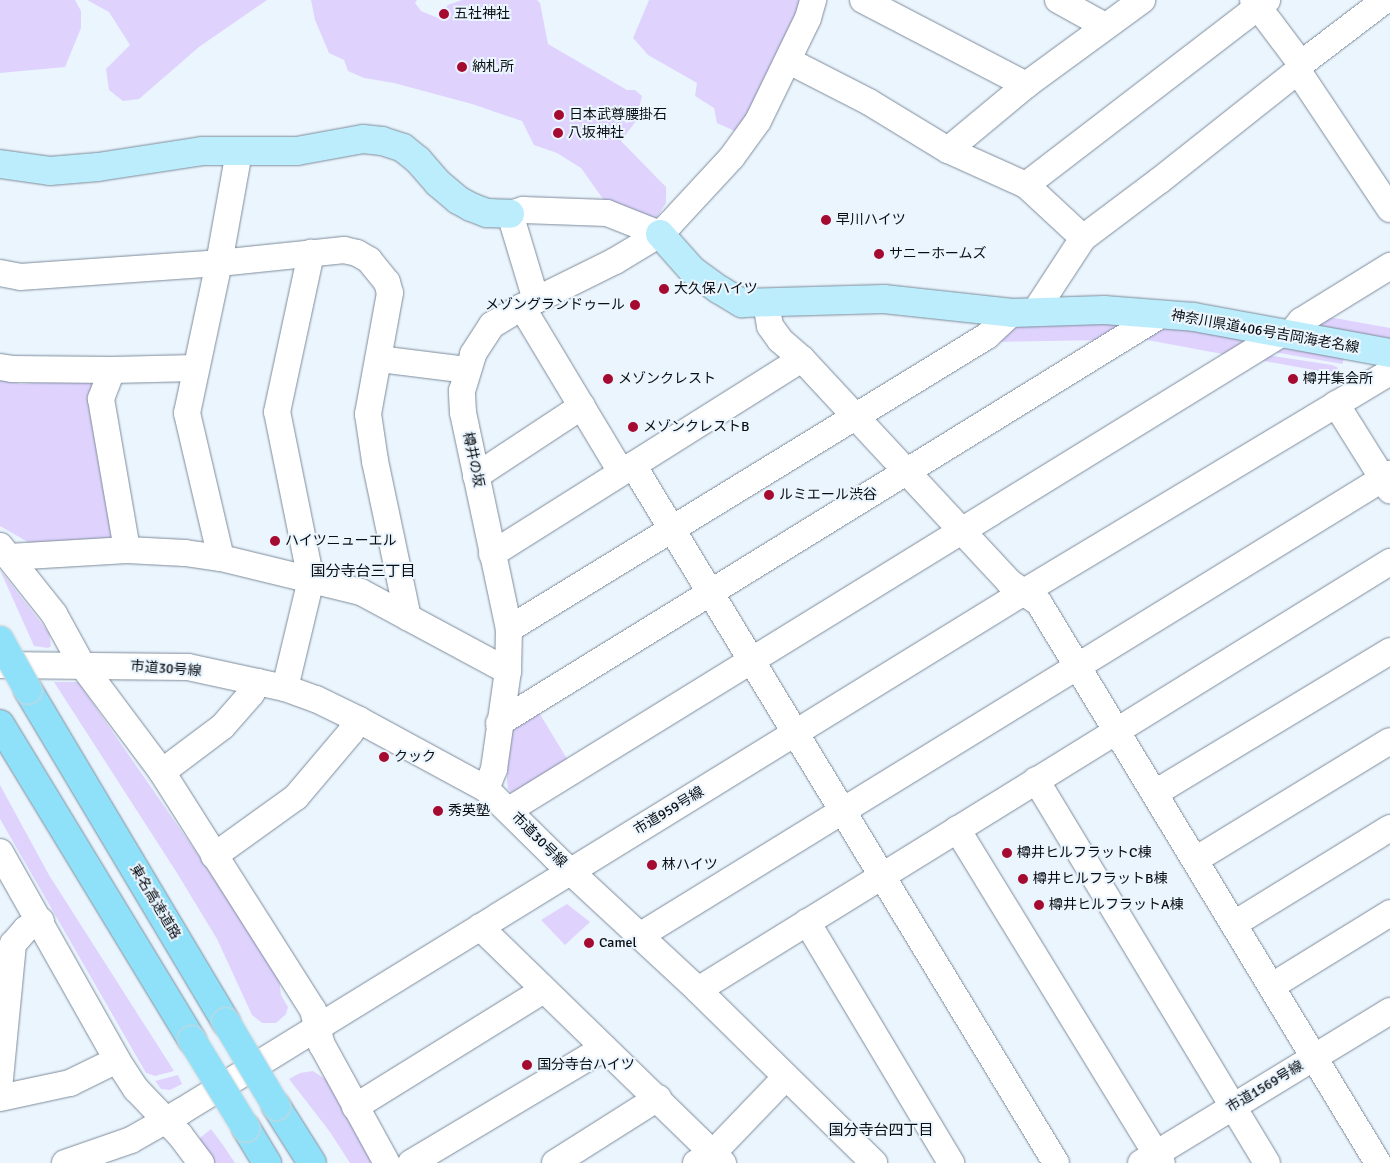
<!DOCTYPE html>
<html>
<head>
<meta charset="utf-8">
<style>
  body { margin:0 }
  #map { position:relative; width:1390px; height:1163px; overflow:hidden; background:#ebf5fe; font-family:Signika,"Noto Sans JP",sans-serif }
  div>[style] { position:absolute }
  .green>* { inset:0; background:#dfd3fe; transform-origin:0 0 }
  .roads { filter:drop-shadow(0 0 1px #7d8c9a) drop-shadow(0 0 1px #7d8c9a) }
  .minor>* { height:26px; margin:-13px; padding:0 13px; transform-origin:13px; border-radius:13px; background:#fff }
  .major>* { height:28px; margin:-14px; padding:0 14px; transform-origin:14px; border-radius:14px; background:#bcedfc }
  .highway>* { height:28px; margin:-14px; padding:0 14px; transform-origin:14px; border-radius:14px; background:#8fe1fa }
  .bridges { filter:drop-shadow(0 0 1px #d3d4d5) drop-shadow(0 0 1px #d3d4d5) }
  .highway-bridge>* { height:28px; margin:-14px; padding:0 14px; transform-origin:14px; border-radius:14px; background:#8fe1fa }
  .dots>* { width:14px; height:14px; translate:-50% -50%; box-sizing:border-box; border:2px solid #ebf5fe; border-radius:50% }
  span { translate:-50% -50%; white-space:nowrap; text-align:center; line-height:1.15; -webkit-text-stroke:4px #ebf5fe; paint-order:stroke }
  .poi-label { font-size:14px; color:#090e13 }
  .left { translate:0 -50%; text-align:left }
  .right { translate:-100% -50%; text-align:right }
  .street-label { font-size:14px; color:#090e13 }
  .neighbourhood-label { font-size:15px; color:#090e13 }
</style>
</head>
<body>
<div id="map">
  <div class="green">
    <div style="clip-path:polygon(0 0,75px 0,81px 11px,81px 28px,65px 67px,0 73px)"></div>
    <div style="clip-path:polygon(87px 0,267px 0,199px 47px,139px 99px,123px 101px,109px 90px,106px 69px,130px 45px,109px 12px)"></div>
    <div style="clip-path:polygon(311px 0,417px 0,415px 3px,421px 11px,438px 18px,448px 5px,462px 0,537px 0,540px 3px,548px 44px,627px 90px,635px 90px,642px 96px,636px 121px,621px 141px,666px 187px,666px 203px,654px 222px,608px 206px,581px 168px,557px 153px,534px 145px,522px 121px,472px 104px,394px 83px,364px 78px,348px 71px,344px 60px,329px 53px,315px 20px)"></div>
    <div style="clip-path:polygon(649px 0,805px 0,781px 56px,737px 132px,717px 123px,714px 108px,695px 96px,697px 83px,648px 55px,633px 38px)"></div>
    <div style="clip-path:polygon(1323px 316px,1390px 328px,1390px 341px,1318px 328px,1317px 320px)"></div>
    <div style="clip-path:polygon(1125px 320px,1107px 340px,993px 342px,1021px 324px)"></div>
    <div style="clip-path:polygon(1163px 325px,1241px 338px,1243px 349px,1233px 356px,1142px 339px)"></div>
    <div style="left:1275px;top:344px;width:70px;height:8px;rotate:10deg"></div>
    <div style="clip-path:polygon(1266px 355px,1332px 365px,1337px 367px,1341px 375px,1253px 359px)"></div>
    <div style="clip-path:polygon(93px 379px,117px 539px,40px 549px,0 526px,0 380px,21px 384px)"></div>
    <div style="clip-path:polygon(0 570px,49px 633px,51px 646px,48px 648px,34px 646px)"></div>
    <div style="clip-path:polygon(54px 682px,78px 682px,244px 921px,279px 978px,281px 995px,288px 1007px,286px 1014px,276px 1023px,262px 1023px,252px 1015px,217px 939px,177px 873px)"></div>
    <div style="clip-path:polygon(538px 711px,569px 762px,515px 796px,508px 789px,507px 780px,508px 734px)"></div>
    <div style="clip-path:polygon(0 785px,49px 875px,174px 1071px,155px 1076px,146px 1073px,0 819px)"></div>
    <div style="clip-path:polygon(567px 904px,590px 922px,565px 945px,541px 920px)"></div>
    <div style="clip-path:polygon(313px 1071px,330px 1082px,374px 1163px,350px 1163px,330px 1132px,289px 1079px,300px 1073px)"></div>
    <div style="clip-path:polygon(178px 1075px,182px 1084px,170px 1090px,161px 1089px,155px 1081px)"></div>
    <div style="clip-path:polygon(211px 1129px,223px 1145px,235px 1163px,212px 1163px,199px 1146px,200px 1138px)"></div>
  </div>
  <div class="roads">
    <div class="minor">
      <div style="left:863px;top:0;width:184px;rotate:27.5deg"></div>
      <div style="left:1058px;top:0;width:54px;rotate:29deg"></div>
      <div style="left:1253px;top:0;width:80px;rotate:53.1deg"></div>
      <div style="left:789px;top:61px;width:90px;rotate:27.1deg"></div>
      <div style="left:869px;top:102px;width:92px;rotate:31.3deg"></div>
      <div style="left:948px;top:150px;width:85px;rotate:24.2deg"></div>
      <div style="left:1026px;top:185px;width:78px;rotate:42.9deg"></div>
      <div style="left:1298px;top:71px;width:166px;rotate:56.3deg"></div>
      <div style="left:948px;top:150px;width:102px;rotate:-39.8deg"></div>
      <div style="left:1026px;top:85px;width:144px;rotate:-36.2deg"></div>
      <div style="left:1026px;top:185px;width:304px;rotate:-37.5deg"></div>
      <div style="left:0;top:273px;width:20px;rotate:11deg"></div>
      <div style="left:20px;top:277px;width:199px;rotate:-4deg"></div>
      <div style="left:219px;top:263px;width:126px;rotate:-5.9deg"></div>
      <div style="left:344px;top:250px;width:13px;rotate:13deg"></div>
      <div style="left:357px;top:253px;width:14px;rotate:30deg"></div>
      <div style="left:369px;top:260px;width:28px;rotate:51deg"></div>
      <div style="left:387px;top:282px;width:11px;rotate:75deg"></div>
      <div style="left:390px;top:293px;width:123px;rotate:100.3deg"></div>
      <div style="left:368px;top:414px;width:48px;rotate:81.5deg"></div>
      <div style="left:375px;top:461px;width:160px;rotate:78.1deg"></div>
      <div style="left:536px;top:300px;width:90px;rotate:-106.8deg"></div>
      <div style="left:510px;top:214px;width:14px;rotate:-17deg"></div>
      <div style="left:523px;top:210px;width:84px;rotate:2deg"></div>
      <div style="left:607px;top:213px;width:57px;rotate:21.6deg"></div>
      <div style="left:766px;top:303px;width:23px;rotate:80deg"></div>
      <div style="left:770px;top:326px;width:17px;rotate:54deg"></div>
      <div style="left:780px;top:340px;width:29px;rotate:41deg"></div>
      <div style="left:802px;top:359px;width:304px;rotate:47.1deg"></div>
      <div style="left:1009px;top:582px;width:37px;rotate:35deg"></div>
      <div style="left:1039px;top:603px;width:655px;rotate:58.81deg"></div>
      <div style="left:522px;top:307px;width:192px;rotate:59deg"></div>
      <div style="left:1034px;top:313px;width:90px;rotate:-56.8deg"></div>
      <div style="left:1083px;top:238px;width:95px;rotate:-36.9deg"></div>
      <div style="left:1159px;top:181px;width:177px;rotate:-38.4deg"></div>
      <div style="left:1298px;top:71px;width:8px;rotate:-67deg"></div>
      <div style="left:1301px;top:64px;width:106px;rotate:-37.3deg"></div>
      <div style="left:1290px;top:335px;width:18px;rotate:-52deg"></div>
      <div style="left:1301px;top:321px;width:105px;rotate:-31.7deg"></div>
      <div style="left:379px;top:359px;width:89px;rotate:7.1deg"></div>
      <div style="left:0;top:367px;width:12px;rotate:9deg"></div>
      <div style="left:12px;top:369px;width:100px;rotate:0.6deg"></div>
      <div style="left:112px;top:370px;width:83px;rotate:-1.4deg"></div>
      <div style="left:112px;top:370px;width:31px;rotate:111deg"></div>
      <div style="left:101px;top:399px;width:153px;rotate:80.2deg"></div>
      <div style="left:1336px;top:404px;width:102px;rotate:57.9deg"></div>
      <div style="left:633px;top:465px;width:816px;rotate:58.78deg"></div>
      <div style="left:476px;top:476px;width:127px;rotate:-33.4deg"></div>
      <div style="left:0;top:546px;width:87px;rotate:51.5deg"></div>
      <div style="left:54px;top:614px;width:58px;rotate:61.2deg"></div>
      <div style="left:82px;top:665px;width:134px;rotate:53.2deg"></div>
      <div style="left:162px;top:772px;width:282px;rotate:57.6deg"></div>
      <div style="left:313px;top:1010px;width:36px;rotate:76deg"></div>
      <div style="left:322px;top:1045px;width:135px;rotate:61.2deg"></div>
      <div style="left:492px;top:554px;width:366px;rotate:-32.2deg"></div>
      <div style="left:9px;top:557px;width:118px;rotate:-3.4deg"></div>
      <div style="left:127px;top:550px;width:58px;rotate:3deg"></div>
      <div style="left:185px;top:553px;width:36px;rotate:8deg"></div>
      <div style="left:221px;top:558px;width:144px;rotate:13.7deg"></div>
      <div style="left:361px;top:592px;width:167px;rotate:28.3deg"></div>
      <div style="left:221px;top:558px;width:149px;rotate:-103.2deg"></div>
      <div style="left:187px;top:413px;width:153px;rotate:-78deg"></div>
      <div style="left:219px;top:263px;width:113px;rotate:-79.8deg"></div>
      <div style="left:509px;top:629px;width:561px;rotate:-31.51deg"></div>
      <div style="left:987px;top:336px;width:34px;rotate:-43deg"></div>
      <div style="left:0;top:665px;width:188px;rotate:0.6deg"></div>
      <div style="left:188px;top:667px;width:99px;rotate:12.2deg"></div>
      <div style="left:285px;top:688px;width:33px;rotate:20deg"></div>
      <div style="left:316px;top:699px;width:48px;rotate:26deg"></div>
      <div style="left:359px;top:720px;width:145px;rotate:28.5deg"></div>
      <div style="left:486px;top:789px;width:97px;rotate:44.6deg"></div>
      <div style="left:555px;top:857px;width:195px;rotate:42.9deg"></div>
      <div style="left:698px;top:990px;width:247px;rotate:44.5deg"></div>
      <div style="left:285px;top:688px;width:111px;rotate:-76.5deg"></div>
      <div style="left:311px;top:580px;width:171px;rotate:-101.4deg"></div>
      <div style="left:277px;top:412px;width:163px;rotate:-77.9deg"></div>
      <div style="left:499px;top:723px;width:779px;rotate:-31.67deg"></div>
      <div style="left:162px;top:772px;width:76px;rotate:-37deg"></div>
      <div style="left:223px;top:726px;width:43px;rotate:-48.8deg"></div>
      <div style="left:251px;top:694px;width:14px;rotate:-60deg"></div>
      <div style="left:1036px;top:780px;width:447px;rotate:58.9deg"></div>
      <div style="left:486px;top:789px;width:22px;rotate:-68deg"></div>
      <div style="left:494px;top:769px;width:99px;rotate:-81.9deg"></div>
      <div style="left:508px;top:671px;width:42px;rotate:-88.6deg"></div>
      <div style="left:509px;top:629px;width:221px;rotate:-102deg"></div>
      <div style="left:463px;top:413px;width:22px;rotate:-93deg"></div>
      <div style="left:462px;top:391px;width:39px;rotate:-73deg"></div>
      <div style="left:473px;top:354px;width:35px;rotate:-57deg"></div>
      <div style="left:492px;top:325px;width:35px;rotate:-31deg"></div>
      <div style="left:522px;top:307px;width:104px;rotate:-26.3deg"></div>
      <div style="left:615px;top:261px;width:52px;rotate:-31deg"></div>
      <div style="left:660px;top:234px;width:14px;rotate:-45deg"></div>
      <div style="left:670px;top:224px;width:91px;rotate:-47.2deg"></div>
      <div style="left:732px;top:157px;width:44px;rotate:-54.2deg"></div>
      <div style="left:758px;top:121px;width:114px;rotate:-64.1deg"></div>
      <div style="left:808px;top:18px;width:19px;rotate:-74deg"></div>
      <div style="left:1155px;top:793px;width:275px;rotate:-31.1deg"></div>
      <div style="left:509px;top:810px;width:907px;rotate:-31.66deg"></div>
      <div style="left:957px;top:829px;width:392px;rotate:58.5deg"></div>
      <div style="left:0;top:852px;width:239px;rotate:60.6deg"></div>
      <div style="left:117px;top:1060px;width:35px;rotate:57deg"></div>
      <div style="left:136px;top:1089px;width:64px;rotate:46.3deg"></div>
      <div style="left:180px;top:1135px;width:35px;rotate:53deg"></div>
      <div style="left:214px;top:856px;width:101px;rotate:-35.7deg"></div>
      <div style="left:296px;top:797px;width:84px;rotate:-49.8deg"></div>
      <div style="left:350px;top:733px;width:16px;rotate:-55deg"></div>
      <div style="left:1195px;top:860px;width:228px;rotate:-31.4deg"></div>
      <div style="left:807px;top:922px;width:281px;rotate:59.1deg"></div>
      <div style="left:1234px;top:924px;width:183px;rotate:-31.6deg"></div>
      <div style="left:480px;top:927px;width:339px;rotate:44.2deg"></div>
      <div style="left:641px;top:935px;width:880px;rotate:-31.61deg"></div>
      <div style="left:1272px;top:986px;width:139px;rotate:-31.7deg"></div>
      <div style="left:698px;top:990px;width:814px;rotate:-31.74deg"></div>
      <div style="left:0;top:1079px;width:136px;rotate:-84.5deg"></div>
      <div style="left:13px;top:944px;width:20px;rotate:-49deg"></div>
      <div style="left:26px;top:929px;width:17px;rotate:-28deg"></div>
      <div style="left:0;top:1098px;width:72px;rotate:-12.1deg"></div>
      <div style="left:70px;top:1083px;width:52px;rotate:-26.1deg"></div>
      <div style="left:355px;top:1107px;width:222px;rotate:-31.8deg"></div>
      <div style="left:65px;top:1163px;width:70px;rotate:-19.2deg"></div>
      <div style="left:131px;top:1140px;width:59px;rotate:-29.6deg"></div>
      <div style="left:182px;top:1111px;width:989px;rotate:-31.65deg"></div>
      <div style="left:1024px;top:592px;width:427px;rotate:-31deg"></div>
      <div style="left:411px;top:1163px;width:225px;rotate:-30.8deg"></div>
      <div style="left:555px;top:1163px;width:122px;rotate:-32.3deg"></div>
      <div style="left:696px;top:1163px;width:20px;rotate:-30deg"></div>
      <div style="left:713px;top:1153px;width:105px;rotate:-46.2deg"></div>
      <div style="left:1141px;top:1163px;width:292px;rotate:-31.4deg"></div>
    </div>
    <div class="major">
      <div style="left:0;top:164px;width:50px;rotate:8deg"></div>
      <div style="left:50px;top:171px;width:48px;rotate:-4.8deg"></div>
      <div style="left:98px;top:167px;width:105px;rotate:-8.7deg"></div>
      <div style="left:202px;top:151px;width:95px"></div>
      <div style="left:297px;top:151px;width:67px;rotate:-10.3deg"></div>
      <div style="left:363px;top:139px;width:19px;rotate:6deg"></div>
      <div style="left:382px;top:141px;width:22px;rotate:18deg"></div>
      <div style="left:403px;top:148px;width:19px;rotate:39deg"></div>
      <div style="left:418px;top:160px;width:30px;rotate:49deg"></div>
      <div style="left:438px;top:183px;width:26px;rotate:40deg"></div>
      <div style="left:458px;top:200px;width:15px;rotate:28deg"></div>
      <div style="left:471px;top:207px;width:17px;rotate:21deg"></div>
      <div style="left:487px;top:213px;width:23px;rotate:2deg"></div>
      <div style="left:660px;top:234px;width:48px;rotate:48.4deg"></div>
      <div style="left:692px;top:270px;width:34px;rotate:36deg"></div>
      <div style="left:720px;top:290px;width:26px;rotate:31deg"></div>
      <div style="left:742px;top:303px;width:142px;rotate:-1.6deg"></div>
      <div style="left:884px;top:299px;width:129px;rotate:6.2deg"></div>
      <div style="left:1012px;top:313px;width:92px;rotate:-1.9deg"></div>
      <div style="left:1104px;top:310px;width:90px;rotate:4.4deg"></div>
      <div style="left:1194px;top:317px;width:199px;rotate:10.4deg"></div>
    </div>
    <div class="highway">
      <div style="left:28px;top:690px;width:387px;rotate:59.2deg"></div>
      <div style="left:0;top:724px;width:370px;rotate:58.7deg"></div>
      <div style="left:276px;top:1106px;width:67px;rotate:57.7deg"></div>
      <div style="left:246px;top:1128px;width:41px;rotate:59deg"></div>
    </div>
  </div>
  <div class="bridges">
    <div class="highway-bridge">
      <div style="left:0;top:640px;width:57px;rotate:60.8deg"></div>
      <div style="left:226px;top:1022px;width:98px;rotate:59.2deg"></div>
      <div style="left:192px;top:1040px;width:103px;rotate:58.5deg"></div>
    </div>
  </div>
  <div class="dots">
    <div style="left:444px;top:14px;background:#a50a30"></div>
    <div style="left:462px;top:67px;background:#a50a30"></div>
    <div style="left:559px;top:115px;background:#a50a30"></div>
    <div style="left:558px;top:133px;background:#a50a30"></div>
    <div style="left:826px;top:220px;background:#a50a30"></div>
    <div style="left:879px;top:254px;background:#a50a30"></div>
    <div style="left:664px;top:289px;background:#a50a30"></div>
    <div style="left:635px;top:305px;background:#a50a30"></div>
    <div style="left:608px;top:379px;background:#a50a30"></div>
    <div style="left:1293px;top:379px;background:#a50a30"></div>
    <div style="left:633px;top:427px;background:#a50a30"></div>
    <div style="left:769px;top:495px;background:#a50a30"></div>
    <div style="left:275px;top:541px;background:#a50a30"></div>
    <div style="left:384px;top:757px;background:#a50a30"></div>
    <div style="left:438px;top:811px;background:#a50a30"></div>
    <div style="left:1007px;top:853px;background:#a50a30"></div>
    <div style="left:652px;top:865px;background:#a50a30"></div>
    <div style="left:1023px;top:879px;background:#a50a30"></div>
    <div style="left:1039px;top:905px;background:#a50a30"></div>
    <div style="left:589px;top:943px;background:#a50a30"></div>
    <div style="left:527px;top:1065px;background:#a50a30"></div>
  </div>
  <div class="poi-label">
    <span class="left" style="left:454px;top:14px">五社神社</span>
    <span class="left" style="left:472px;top:67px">納札所</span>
    <span class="left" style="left:569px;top:115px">日本武尊腰掛石</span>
    <span class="left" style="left:568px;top:133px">八坂神社</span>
    <span class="left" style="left:836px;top:220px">早川ハイツ</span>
    <span class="left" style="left:889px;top:254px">サニーホームズ</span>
    <span class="left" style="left:674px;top:289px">大久保ハイツ</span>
    <span class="right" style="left:625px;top:305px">メゾングランドゥール</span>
    <span class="left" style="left:618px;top:379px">メゾンクレスト</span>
    <span class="left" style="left:1303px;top:379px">樽井集会所</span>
    <span class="left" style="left:643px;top:427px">メゾンクレストB</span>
    <span class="left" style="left:779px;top:495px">ルミエール渋谷</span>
    <span class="left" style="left:285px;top:541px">ハイツニューエル</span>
    <span class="left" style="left:394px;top:757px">クック</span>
    <span class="left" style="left:448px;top:811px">秀英塾</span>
    <span class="left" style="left:1017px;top:853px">樽井ヒルフラットC棟</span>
    <span class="left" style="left:662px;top:865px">林ハイツ</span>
    <span class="left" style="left:1033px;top:879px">樽井ヒルフラットB棟</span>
    <span class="left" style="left:1049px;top:905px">樽井ヒルフラットA棟</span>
    <span class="left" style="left:599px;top:943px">Camel</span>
    <span class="left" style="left:537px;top:1065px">国分寺台ハイツ</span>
  </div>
  <div class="street-label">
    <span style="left:1265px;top:332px;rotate:10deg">神奈川県道406号吉岡海老名線</span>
    <span style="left:473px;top:460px;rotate:78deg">樽井の坂</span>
    <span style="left:166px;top:669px;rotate:4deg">市道30号線</span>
    <span style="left:669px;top:811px;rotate:-31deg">市道959号線</span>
    <span style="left:539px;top:840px;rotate:45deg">市道30号線</span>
    <span style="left:155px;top:902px;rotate:59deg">東名高速道路</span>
    <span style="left:1265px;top:1087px;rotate:-31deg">市道1569号線</span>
  </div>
  <div class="neighbourhood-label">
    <span style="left:363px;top:572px">国分寺台三丁目</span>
    <span style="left:881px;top:1131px">国分寺台四丁目</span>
  </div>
</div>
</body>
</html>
